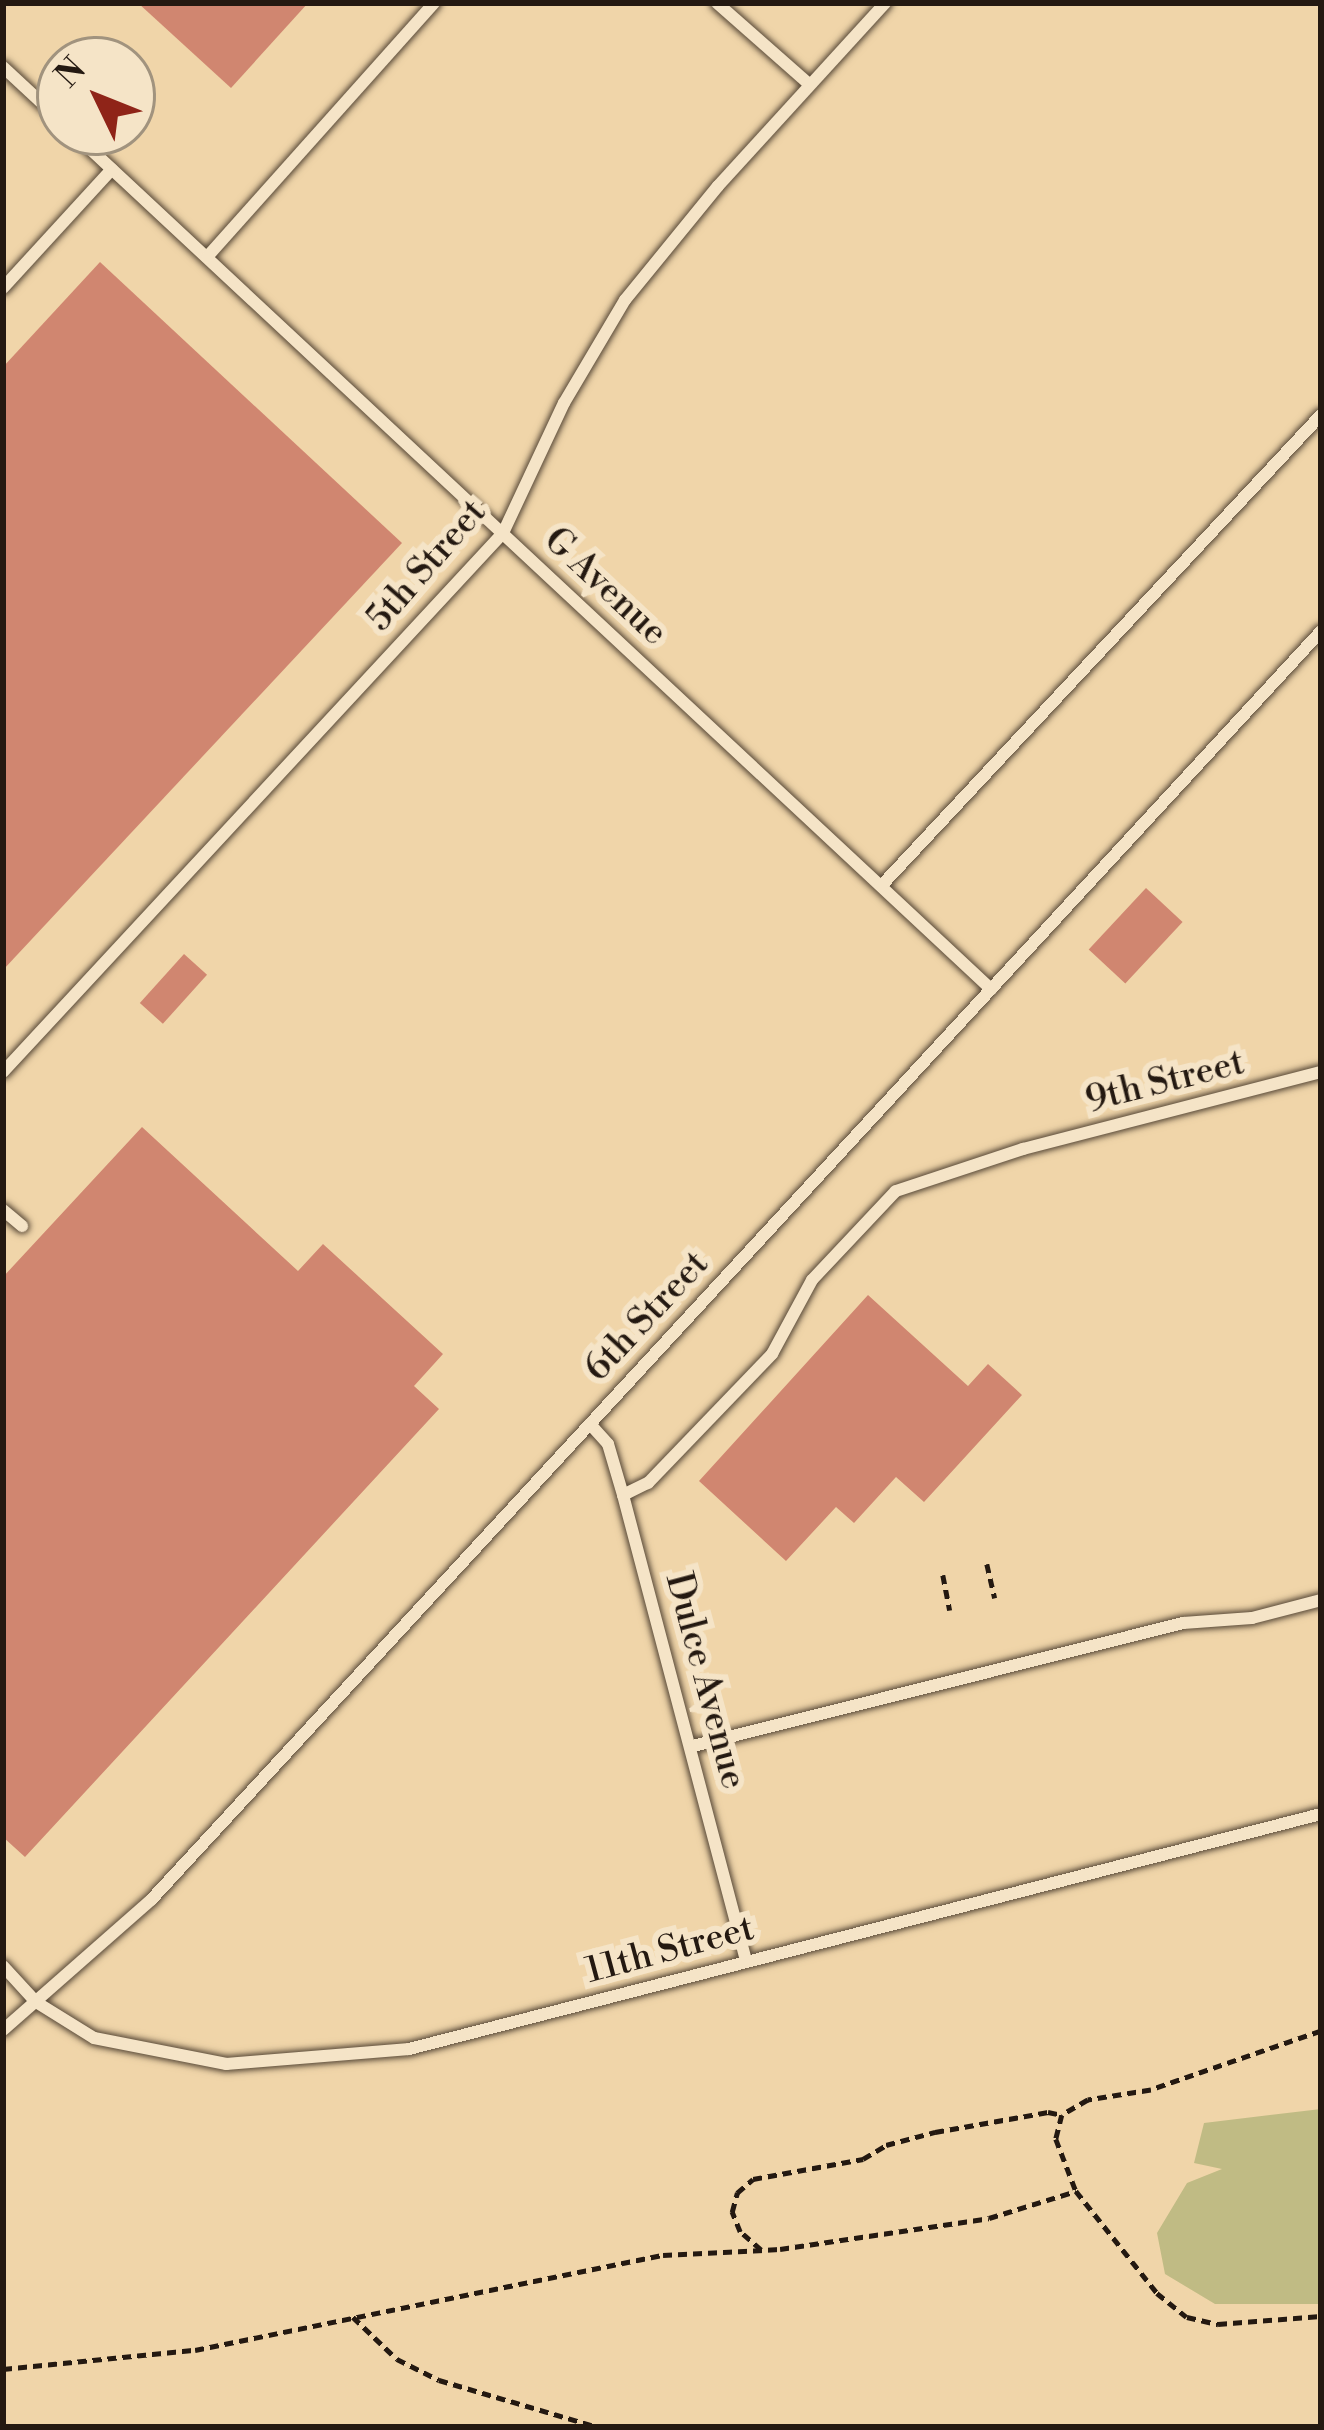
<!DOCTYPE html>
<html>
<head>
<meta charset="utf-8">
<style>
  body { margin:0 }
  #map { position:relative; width:1324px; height:2430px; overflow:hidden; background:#f0d5a9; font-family:"Libre Bodoni",serif }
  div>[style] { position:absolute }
  .green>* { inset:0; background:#c0bb84 }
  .building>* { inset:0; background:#d08670; transform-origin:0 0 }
  .path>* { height:4.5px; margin-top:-2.25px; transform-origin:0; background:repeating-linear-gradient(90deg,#241911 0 9px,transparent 0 15px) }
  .roads { filter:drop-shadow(0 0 3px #574837) drop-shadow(0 0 3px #574837) }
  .service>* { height:12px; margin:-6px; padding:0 6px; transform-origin:6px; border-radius:6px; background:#f5e4c7 }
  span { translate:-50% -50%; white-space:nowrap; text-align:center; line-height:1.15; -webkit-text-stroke:12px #f5e4c7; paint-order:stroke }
  .street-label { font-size:36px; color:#241911 }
  .frame { position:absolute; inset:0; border:6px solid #241911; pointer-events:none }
  .north { position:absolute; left:36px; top:36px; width:120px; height:120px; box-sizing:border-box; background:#f5e4c7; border:3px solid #a1937e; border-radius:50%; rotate:313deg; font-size:33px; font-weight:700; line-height:48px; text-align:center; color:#241911 }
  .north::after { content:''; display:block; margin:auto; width:42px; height:54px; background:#8f2418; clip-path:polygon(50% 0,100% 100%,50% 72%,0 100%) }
</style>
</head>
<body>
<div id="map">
  <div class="green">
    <div style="clip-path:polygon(1321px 2109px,1321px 2304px,1215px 2304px,1165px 2274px,1157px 2233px,1187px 2183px,1222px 2169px,1194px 2163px,1204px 2123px)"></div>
  </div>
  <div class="building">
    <div style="clip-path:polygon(138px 3px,308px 3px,231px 88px)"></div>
    <div style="clip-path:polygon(100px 262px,402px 543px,3px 970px,3px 367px)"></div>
    <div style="left:1146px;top:888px;width:50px;height:84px;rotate:43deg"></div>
    <div style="left:184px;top:954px;width:31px;height:66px;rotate:42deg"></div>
    <div style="clip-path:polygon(142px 1127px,298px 1271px,323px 1244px,443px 1354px,414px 1386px,439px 1409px,25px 1857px,3px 1837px,3px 1277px)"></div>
    <div style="clip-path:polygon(868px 1295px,968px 1386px,988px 1364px,1022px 1395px,924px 1502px,896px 1477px,854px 1523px,836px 1507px,786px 1561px,699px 1481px)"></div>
  </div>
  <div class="path">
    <div style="left:987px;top:1564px;width:35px;rotate:77deg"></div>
    <div style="left:943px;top:1575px;width:36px;rotate:79deg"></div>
    <div style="left:1321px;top:2031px;width:180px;rotate:160.9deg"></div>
    <div style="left:1151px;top:2090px;width:64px;rotate:171deg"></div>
    <div style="left:1088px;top:2100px;width:30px;rotate:150deg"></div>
    <div style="left:1062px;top:2115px;width:25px;rotate:104deg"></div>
    <div style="left:1056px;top:2139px;width:56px;rotate:69deg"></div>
    <div style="left:1076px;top:2191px;width:130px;rotate:51.5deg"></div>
    <div style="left:1157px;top:2293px;width:38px;rotate:39deg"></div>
    <div style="left:1187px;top:2317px;width:32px;rotate:13deg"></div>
    <div style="left:1218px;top:2324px;width:103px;rotate:-4.4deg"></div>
    <div style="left:761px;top:2250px;width:28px;rotate:-139deg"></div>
    <div style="left:740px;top:2232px;width:22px;rotate:-112deg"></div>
    <div style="left:732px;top:2212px;width:20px;rotate:-75deg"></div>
    <div style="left:737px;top:2193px;width:21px;rotate:-41deg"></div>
    <div style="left:753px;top:2179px;width:112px;rotate:-10.3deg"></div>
    <div style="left:863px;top:2159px;width:27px;rotate:-31deg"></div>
    <div style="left:886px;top:2145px;width:51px;rotate:-14.9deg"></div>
    <div style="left:935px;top:2132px;width:115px;rotate:-10deg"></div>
    <div style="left:1048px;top:2112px;width:14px;rotate:12deg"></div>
    <div style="left:353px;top:2317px;width:61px;rotate:43.7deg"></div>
    <div style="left:397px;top:2359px;width:47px;rotate:26.6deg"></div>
    <div style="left:439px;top:2380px;width:166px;rotate:16.5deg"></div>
    <div style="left:3px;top:2369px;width:193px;rotate:-5.7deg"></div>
    <div style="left:195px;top:2350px;width:478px;rotate:-11.5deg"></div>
    <div style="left:663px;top:2255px;width:117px;rotate:-2.9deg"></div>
    <div style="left:780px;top:2249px;width:211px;rotate:-8.4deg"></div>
    <div style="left:989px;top:2218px;width:91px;rotate:-17.2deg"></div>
  </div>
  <div class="roads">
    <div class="service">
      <div style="left:717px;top:3px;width:123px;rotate:41.4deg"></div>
      <div style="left:3px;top:67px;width:78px;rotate:42.9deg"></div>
      <div style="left:72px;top:132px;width:1257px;rotate:43deg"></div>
      <div style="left:207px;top:257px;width:341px;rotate:-48.2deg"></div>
      <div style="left:3px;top:288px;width:161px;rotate:-47.5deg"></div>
      <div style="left:881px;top:886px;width:645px;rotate:-46.95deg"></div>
      <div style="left:3px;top:1072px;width:735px;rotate:-47.15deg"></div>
      <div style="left:503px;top:533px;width:144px;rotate:-64.9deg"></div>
      <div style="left:564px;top:403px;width:120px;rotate:-59.4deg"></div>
      <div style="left:625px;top:300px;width:147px;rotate:-50.8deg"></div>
      <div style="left:718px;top:186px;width:248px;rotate:-47.6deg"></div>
      <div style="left:3px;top:1210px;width:25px;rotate:40deg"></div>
      <div style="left:590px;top:1424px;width:27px;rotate:48deg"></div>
      <div style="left:608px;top:1444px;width:53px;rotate:73.6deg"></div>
      <div style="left:623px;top:1495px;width:482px;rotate:75.2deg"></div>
      <div style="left:623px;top:1495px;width:28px;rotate:-26deg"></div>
      <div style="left:648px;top:1483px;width:179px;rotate:-46.1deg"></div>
      <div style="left:772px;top:1354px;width:84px;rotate:-61.6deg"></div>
      <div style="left:812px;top:1280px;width:122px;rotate:-46.7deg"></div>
      <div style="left:896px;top:1191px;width:134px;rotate:-18.3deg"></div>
      <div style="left:1023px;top:1149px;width:308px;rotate:-14.5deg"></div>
      <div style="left:693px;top:1746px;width:505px;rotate:-14.09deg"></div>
      <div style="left:1183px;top:1623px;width:69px;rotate:-4.1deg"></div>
      <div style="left:1252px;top:1618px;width:71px;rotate:-14.6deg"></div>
      <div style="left:3px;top:1966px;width:49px;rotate:47.5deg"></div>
      <div style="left:36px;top:2002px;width:68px;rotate:31.8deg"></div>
      <div style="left:94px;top:2038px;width:135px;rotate:11.1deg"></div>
      <div style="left:226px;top:2064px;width:184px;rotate:-4.7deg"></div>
      <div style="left:409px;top:2049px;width:942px;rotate:-14.45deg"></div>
      <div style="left:3px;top:2030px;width:197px;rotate:-41.3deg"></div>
      <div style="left:151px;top:1900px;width:1726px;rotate:-47.32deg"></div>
    </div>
  </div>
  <div class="street-label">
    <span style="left:427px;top:566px;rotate:-49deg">5th Street</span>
    <span style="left:605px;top:587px;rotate:43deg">G Avenue</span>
    <span style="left:1165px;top:1082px;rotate:-14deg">9th Street</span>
    <span style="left:647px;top:1317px;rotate:-47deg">6th Street</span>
    <span style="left:705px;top:1681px;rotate:75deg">Dulce Avenue</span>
    <span style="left:670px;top:1950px;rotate:-15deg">11th Street</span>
  </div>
  <div class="frame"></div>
  <div class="north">N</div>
</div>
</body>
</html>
